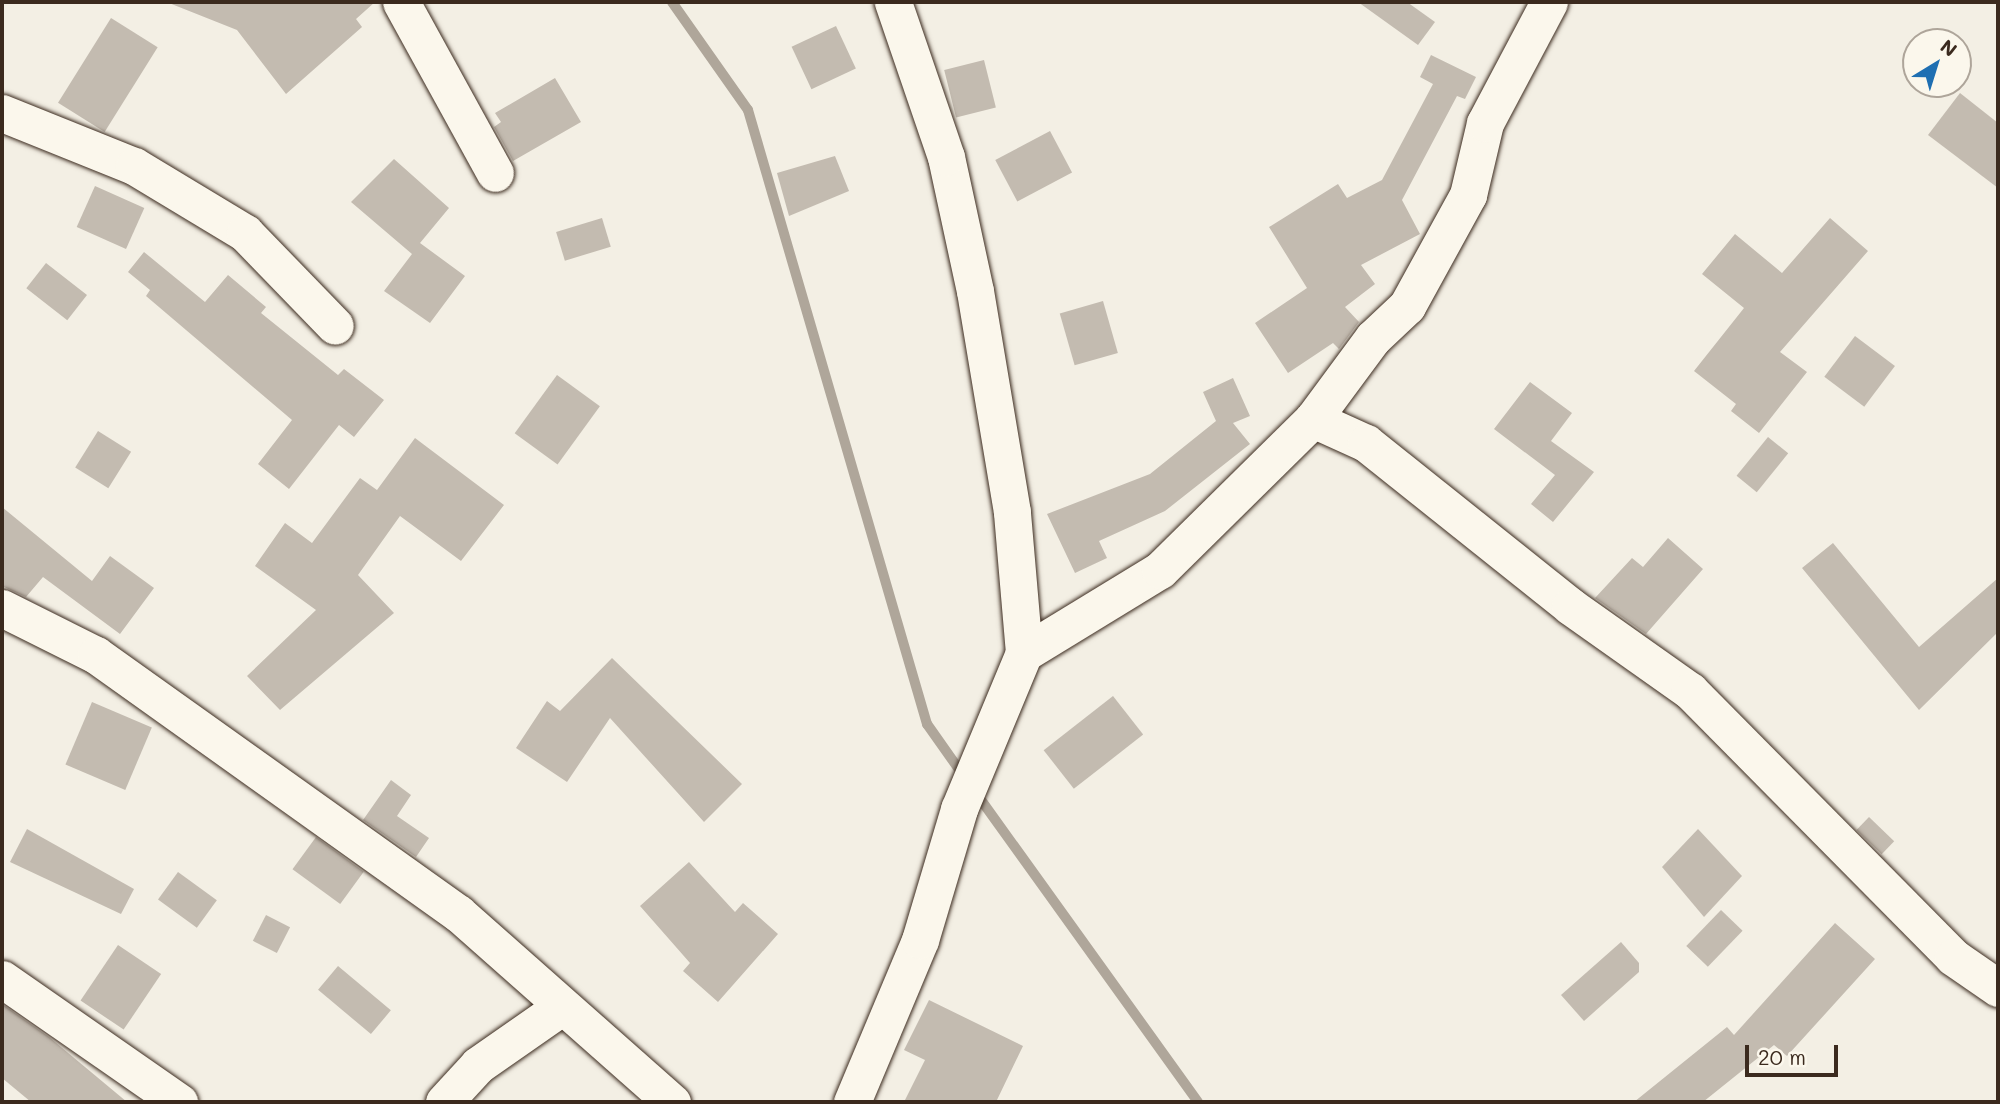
<!DOCTYPE html>
<html>
<head>
<meta charset="utf-8">
<style>
  body { margin:0 }
  #map { position:relative; width:2000px; height:1104px; overflow:hidden; background:#f3efe4; font-family:Mali,sans-serif }
  div>[style] { position:absolute }
  .stream>* { height:10px; margin:-5px; padding:0 5px; transform-origin:5px; border-radius:5px; background:#afa69a }
  .building>* { inset:0; background:#c3bbb0; transform-origin:0 0 }
  .roads { filter:drop-shadow(0 0 2px #3b2a1e) drop-shadow(0 0 2px #3b2a1e) }
  .street>* { height:37px; margin:-18.5px; padding:0 18.5px; transform-origin:18.5px; border-radius:18.5px; background:#fbf7ec }
  span { translate:-50% -50%; white-space:nowrap; text-align:center; line-height:1.15; -webkit-text-stroke:6px #fbf7ec; paint-order:stroke }
  .frame { position:absolute; inset:0; border:4px solid #3b2a1e; pointer-events:none }
  .north { position:absolute; left:1902px; top:28px; width:70px; height:70px; box-sizing:border-box; background:#fbf7ec; border:2px solid #aea59a; border-radius:50%; rotate:38deg; font-size:19px; font-weight:700; line-height:28px; text-align:center; color:#3b2a1e }
  .north::after { content:''; display:block; margin:auto; width:24px; height:32px; background:#1f6fb2; clip-path:polygon(50% 0,100% 100%,50% 72%,0 100%) }
  .scale { position:absolute; left:1745px; top:1045px; width:93px; height:32px; box-sizing:border-box; border:4px solid #3b2a1e; border-top:0; padding-left:9px; font-size:21px; line-height:24px; white-space:nowrap; color:#3b2a1e; -webkit-text-stroke:5px #fbf7ec; paint-order:stroke }
</style>
</head>
<body>
<div id="map">
  <div class="stream">
    <div style="left:672px;top:2px;width:132px;rotate:54.9deg"></div>
    <div style="left:748px;top:110px;width:640px;rotate:73.75deg"></div>
    <div style="left:927px;top:724px;width:62px;rotate:54.8deg"></div>
    <div style="left:976px;top:793px;width:380px;rotate:54.3deg"></div>
  </div>
  <div class="building">
    <div style="clip-path:polygon(375px 2px,356px 19px,362px 27px,286px 94px,237px 30px,169px 3px)"></div>
    <div style="clip-path:polygon(1358px 2px,1407px 2px,1435px 22px,1418px 45px)"></div>
    <div style="left:111px;top:18px;width:55px;height:100px;rotate:32deg"></div>
    <div style="left:836px;top:26px;width:47px;height:49px;rotate:65deg"></div>
    <div style="clip-path:polygon(1431px 55px,1476px 77px,1465px 99px,1457px 96px,1402px 200px,1420px 234px,1361px 265px,1375px 284px,1345px 307px,1359px 322px,1339px 349px,1333px 343px,1288px 373px,1255px 323px,1307px 288px,1269px 227px,1338px 184px,1347px 198px,1382px 180px,1433px 84px,1420px 77px)"></div>
    <div style="left:984px;top:60px;width:49px;height:41px;rotate:76deg"></div>
    <div style="clip-path:polygon(555px 78px,581px 122px,513px 161px,494px 127px,501px 122px,495px 113px)"></div>
    <div style="clip-path:polygon(1960px 93px,1998px 123px,1998px 188px,1928px 135px)"></div>
    <div style="left:1050px;top:131px;width:47px;height:62px;rotate:62deg"></div>
    <div style="clip-path:polygon(835px 156px,849px 191px,789px 216px,777px 173px)"></div>
    <div style="clip-path:polygon(394px 159px,449px 208px,420px 243px,465px 276px,430px 323px,384px 291px,412px 254px,351px 202px)"></div>
    <div style="left:95px;top:186px;width:54px;height:45px;rotate:24deg"></div>
    <div style="left:602px;top:218px;width:30px;height:48px;rotate:73deg"></div>
    <div style="clip-path:polygon(1830px 218px,1868px 251px,1780px 352px,1807px 372px,1759px 433px,1731px 411px,1736px 404px,1694px 371px,1744px 308px,1702px 274px,1735px 234px,1782px 273px)"></div>
    <div style="clip-path:polygon(144px 252px,205px 302px,228px 275px,266px 307px,261px 313px,338px 375px,344px 369px,384px 400px,354px 437px,339px 425px,289px 489px,258px 464px,292px 420px,146px 296px,150px 290px,128px 272px)"></div>
    <div style="left:46px;top:263px;width:52px;height:32px;rotate:38deg"></div>
    <div style="left:1103px;top:301px;width:54px;height:45px;rotate:74deg"></div>
    <div style="left:1855px;top:336px;width:50px;height:51px;rotate:37deg"></div>
    <div style="left:557px;top:375px;width:53px;height:72px;rotate:36deg"></div>
    <div style="clip-path:polygon(1233px 378px,1250px 416px,1233px 423px,1250px 444px,1165px 511px,1099px 541px,1107px 558px,1075px 573px,1047px 514px,1150px 474px,1216px 421px,1203px 392px)"></div>
    <div style="clip-path:polygon(1530px 382px,1572px 413px,1551px 441px,1594px 472px,1553px 522px,1531px 504px,1555px 475px,1494px 429px)"></div>
    <div style="left:98px;top:431px;width:39px;height:43px;rotate:32deg"></div>
    <div style="left:1768px;top:437px;width:26px;height:50px;rotate:39deg"></div>
    <div style="clip-path:polygon(415px 438px,504px 505px,461px 561px,400px 516px,358px 575px,394px 613px,280px 710px,247px 676px,316px 610px,255px 566px,285px 523px,312px 543px,360px 478px,377px 490px)"></div>
    <div style="clip-path:polygon(2px 507px,92px 581px,110px 556px,154px 588px,120px 634px,43px 577px,26px 597px,2px 586px)"></div>
    <div style="clip-path:polygon(1668px 538px,1703px 569px,1646px 634px,1595px 598px,1632px 558px,1643px 567px)"></div>
    <div style="clip-path:polygon(1833px 543px,1919px 647px,1998px 578px,1998px 632px,1919px 710px,1802px 568px)"></div>
    <div style="clip-path:polygon(612px 658px,742px 784px,704px 822px,610px 718px,567px 782px,516px 748px,547px 701px,560px 711px)"></div>
    <div style="left:1113px;top:696px;width:49px;height:88px;rotate:52deg"></div>
    <div style="left:92px;top:702px;width:65px;height:68px;rotate:23deg"></div>
    <div style="clip-path:polygon(391px 780px,411px 795px,397px 816px,429px 838px,416px 857px,363px 820px)"></div>
    <div style="left:1869px;top:817px;width:35px;height:18px;rotate:44deg"></div>
    <div style="clip-path:polygon(27px 829px,134px 889px,121px 914px,10px 862px)"></div>
    <div style="clip-path:polygon(1698px 829px,1742px 876px,1704px 917px,1662px 867px)"></div>
    <div style="left:316px;top:837px;width:59px;height:40px;rotate:36deg"></div>
    <div style="clip-path:polygon(689px 862px,735px 912px,743px 903px,778px 934px,718px 1002px,683px 971px,690px 963px,640px 906px)"></div>
    <div style="left:178px;top:872px;width:48px;height:34px;rotate:36deg"></div>
    <div style="left:1721px;top:910px;width:30px;height:50px;rotate:44deg"></div>
    <div style="left:266px;top:915px;width:27px;height:29px;rotate:27deg"></div>
    <div style="clip-path:polygon(1835px 923px,1875px 959px,1787px 1056px,1774px 1045px,1703px 1102px,1634px 1102px,1727px 1027px,1734px 1035px)"></div>
    <div style="clip-path:polygon(1621px 942px,1639px 963px,1639px 972px,1584px 1021px,1561px 995px)"></div>
    <div style="left:118px;top:945px;width:52px;height:67px;rotate:34deg"></div>
    <div style="left:338px;top:966px;width:69px;height:31px;rotate:40deg"></div>
    <div style="clip-path:polygon(929px 1000px,1023px 1046px,996px 1102px,904px 1102px,925px 1060px,904px 1050px)"></div>
    <div style="clip-path:polygon(2px 1004px,49px 1037px,127px 1102px,31px 1102px,2px 1078px)"></div>
  </div>
  <div class="roads">
    <div class="street">
      <div style="left:401px;top:2px;width:195px;rotate:61.2deg"></div>
      <div style="left:2px;top:113px;width:142px;rotate:21.9deg"></div>
      <div style="left:134px;top:166px;width:130px;rotate:31.1deg"></div>
      <div style="left:245px;top:233px;width:129px;rotate:45.9deg"></div>
      <div style="left:1313px;top:419px;width:58px;rotate:24.4deg"></div>
      <div style="left:1366px;top:443px;width:261px;rotate:38.6deg"></div>
      <div style="left:1570px;top:606px;width:147px;rotate:35.3deg"></div>
      <div style="left:1690px;top:691px;width:374px;rotate:45.3deg"></div>
      <div style="left:1953px;top:957px;width:55px;rotate:34.6deg"></div>
      <div style="left:2px;top:608px;width:105px;rotate:26.6deg"></div>
      <div style="left:96px;top:655px;width:445px;rotate:35.5deg"></div>
      <div style="left:458px;top:913px;width:286px;rotate:41.5deg"></div>
      <div style="left:1024px;top:653px;width:159px;rotate:-31.4deg"></div>
      <div style="left:1160px;top:570px;width:215px;rotate:-44.6deg"></div>
      <div style="left:1313px;top:419px;width:101px;rotate:-53.5deg"></div>
      <div style="left:1373px;top:338px;width:47px;rotate:-43.3deg"></div>
      <div style="left:1407px;top:306px;width:127px;rotate:-61.2deg"></div>
      <div style="left:1468px;top:195px;width:74px;rotate:-76.7deg"></div>
      <div style="left:1485px;top:123px;width:137px;rotate:-62.1deg"></div>
      <div style="left:2px;top:979px;width:216px;rotate:34.8deg"></div>
      <div style="left:444px;top:1102px;width:50px;rotate:-47.4deg"></div>
      <div style="left:478px;top:1065px;width:101px;rotate:-34.9deg"></div>
      <div style="left:852px;top:1102px;width:176px;rotate:-67.2deg"></div>
      <div style="left:920px;top:940px;width:137px;rotate:-73.4deg"></div>
      <div style="left:959px;top:809px;width:169px;rotate:-67.4deg"></div>
      <div style="left:1024px;top:653px;width:142px;rotate:-94.9deg"></div>
      <div style="left:1012px;top:512px;width:224px;rotate:-99.5deg"></div>
      <div style="left:975px;top:291px;width:137px;rotate:-102.2deg"></div>
      <div style="left:946px;top:157px;width:164px;rotate:-108.9deg"></div>
    </div>
  </div>
  <div class="frame"></div>
  <div class="north">N</div>
  <div class="scale">20 m</div>
</div>
</body>
</html>
